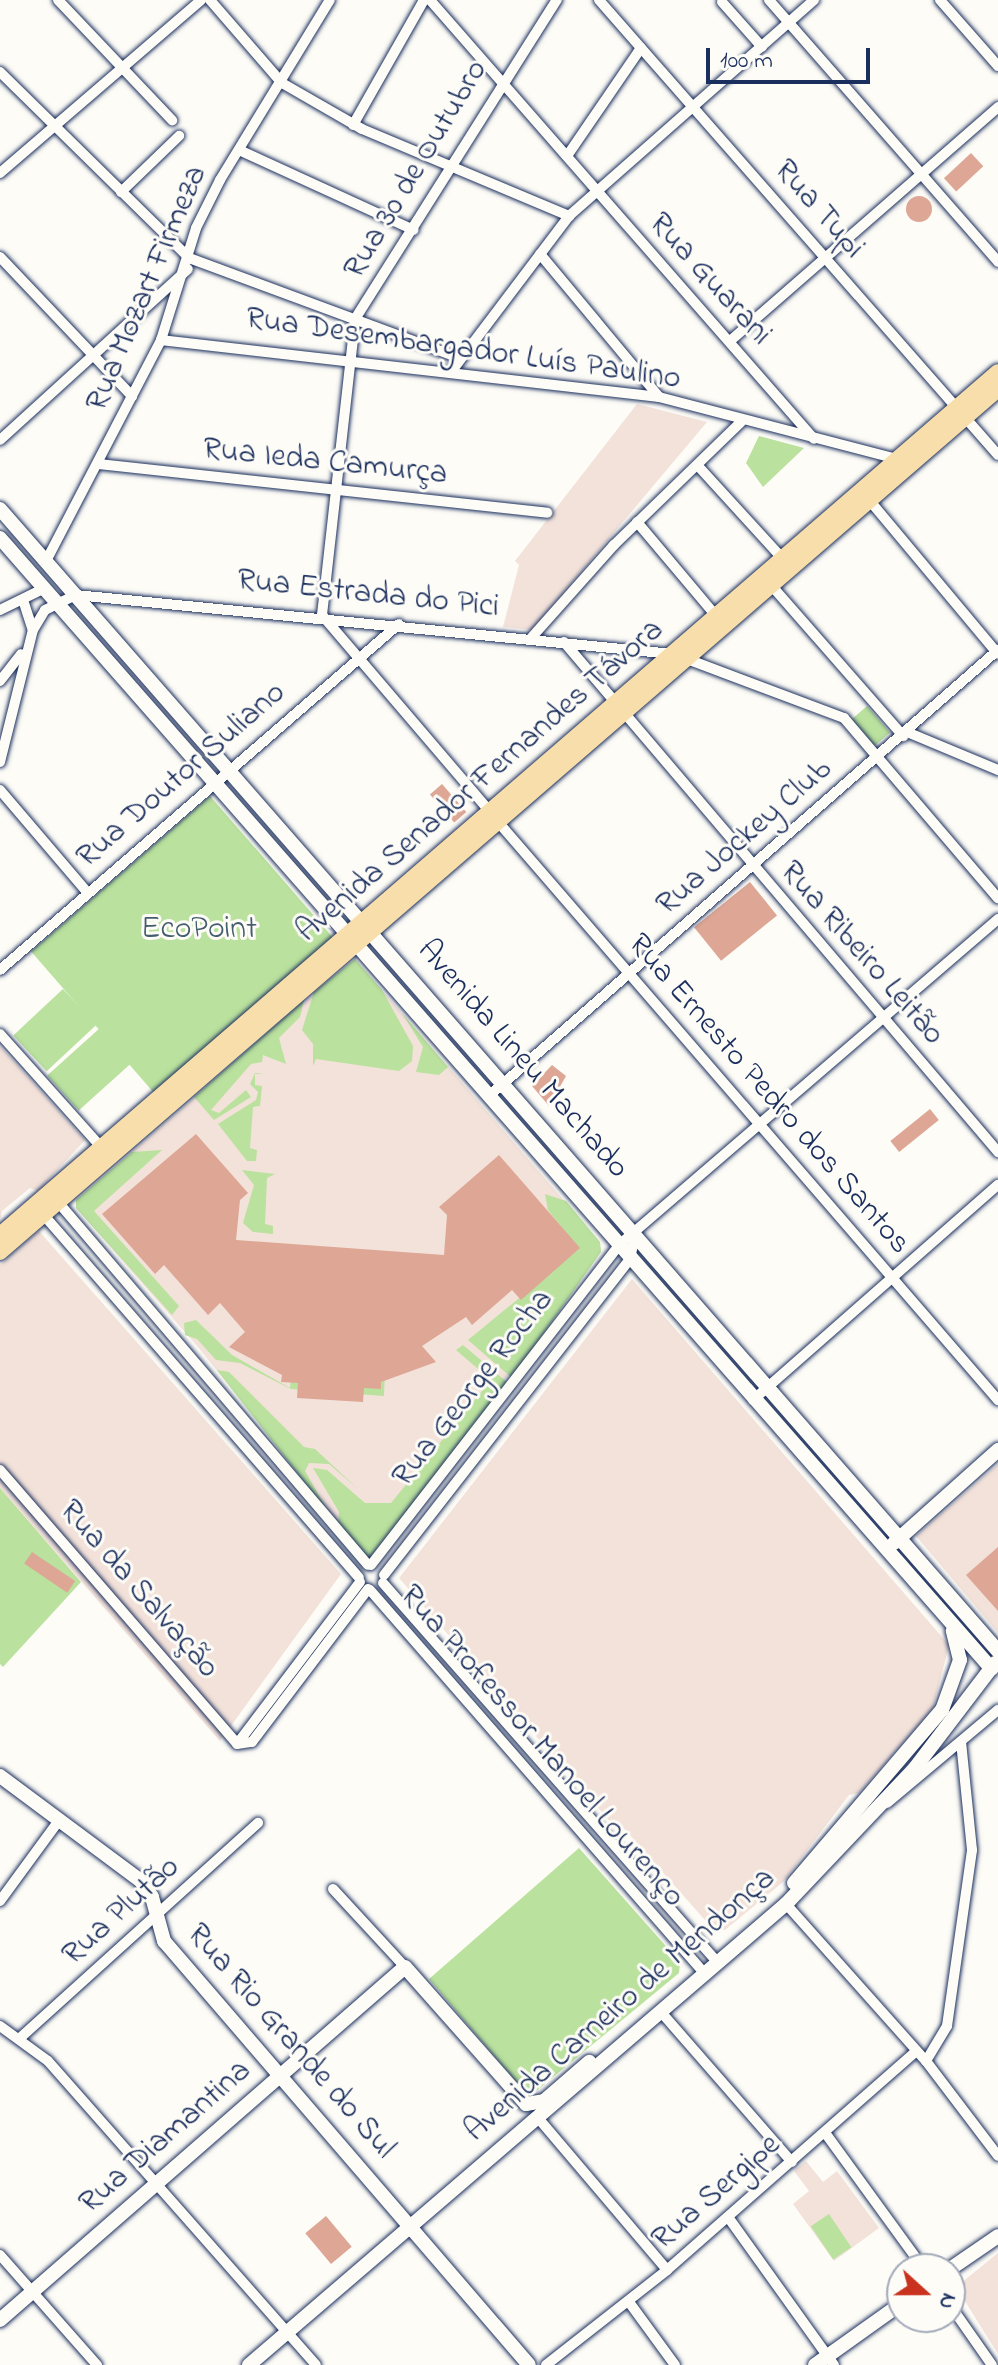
<!DOCTYPE html>
<html>
<head>
<meta charset="utf-8">
<style>
  body { margin:0 }
  #map { position:relative; width:998px; height:2365px; overflow:hidden; background:#fdfcf7; font-family:"Indie Flower",sans-serif }
  div>[style] { position:absolute }
  .built>* { inset:0; background:#f3e2da }
  .green>* { inset:0; background:#bae19d; transform-origin:0 0 }
  .building>* { inset:0; background:#dda695; transform-origin:0 0 }
  .round { border-radius:50% }
  .roads { filter:drop-shadow(0 0 2px #1b2f5e) drop-shadow(0 0 2px #1b2f5e) }
  .street>* { height:10px; margin:-5px; padding:0 5px; transform-origin:5px; border-radius:5px; background:#fdfcf7 }
  .secondary>* { height:14px; margin:-7px; padding:0 7px; transform-origin:7px; border-radius:7px; background:#fdfcf7 }
  .primary>* { height:16px; margin:-8px; padding:0 8px; transform-origin:8px; border-radius:8px; background:#f8deab }
  span { translate:-50% -50%; white-space:nowrap; text-align:center; line-height:1.15; -webkit-text-stroke:6px #fdfcf7; paint-order:stroke }
  .street-label { font-size:32px; color:#1b2f5e }
  .park-label { font-size:32px; color:#435c6e }
  .north { position:absolute; left:886px; top:2253px; width:80px; height:80px; box-sizing:border-box; background:#fdfcf7; border:2px solid #a3aaba; border-radius:50%; rotate:111deg; font-size:22px; font-weight:700; line-height:32px; text-align:center; color:#1b2f5e }
  .north::after { content:''; display:block; margin:auto; width:28px; height:36px; background:#c8321e; clip-path:polygon(50% 0,100% 100%,50% 72%,0 100%) }
  .scale { position:absolute; left:706px; top:48px; width:164px; height:36px; box-sizing:border-box; border:4px solid #1b2f5e; border-top:0; padding-left:10px; font-size:24px; line-height:28px; white-space:nowrap; color:#1b2f5e; -webkit-text-stroke:6px #fdfcf7; paint-order:stroke }
</style>
</head>
<body>
<div id="map">
  <div class="built">
    <div style="clip-path:polygon(637px 404px,707px 422px,532px 630px,503px 627px,519px 565px,515px 561px)"></div>
    <div style="clip-path:polygon(355px 959px,600px 1242px,601px 1252px,368px 1560px,198px 1347px,76px 1208px,76px 1200px)"></div>
    <div style="clip-path:polygon(0 1046px,85px 1140px,38px 1191px,30px 1188px,2px 1211px,0 1221px)"></div>
    <div style="clip-path:polygon(39px 1231px,341px 1574px,220px 1741px,0 1488px,0 1265px)"></div>
    <div style="clip-path:polygon(632px 1279px,949px 1645px,933px 1708px,859px 1793px,849px 1795px,783px 1882px,725px 1930px,711px 1927px,621px 1825px,613px 1825px,399px 1578px)"></div>
    <div style="clip-path:polygon(998px 1464px,998px 1633px,916px 1536px)"></div>
    <div style="clip-path:polygon(806px 2161px,823px 2182px,837px 2171px,879px 2228px,834px 2261px,793px 2204px,809px 2191px,794px 2171px)"></div>
    <div style="clip-path:polygon(998px 2253px,998px 2354px,956px 2287px)"></div>
  </div>
  <div class="green">
    <div style="clip-path:polygon(759px 436px,804px 448px,763px 487px,746px 463px)"></div>
    <div style="left:867px;top:706px;width:35px;height:25px;rotate:49deg"></div>
    <div style="left:210px;top:796px;width:189px;height:237px;rotate:49deg"></div>
    <div style="clip-path:polygon(355px 959px,382px 990px,413px 1046px,412px 1061px,399px 1071px,316px 1059px,313px 1066px,313px 1044px,302px 1030px,314px 992px)"></div>
    <div style="left:63px;top:989px;width:49px;height:68px;rotate:47deg"></div>
    <div style="clip-path:polygon(304px 1000px,300px 1017px,279px 1038px,286px 1064px,263px 1055px,262px 1062px,251px 1064px,211px 1110px,219px 1113px,246px 1090px,251px 1097px,214px 1120px,194px 1097px)"></div>
    <div style="clip-path:polygon(402px 1013px,448px 1067px,439px 1075px,416px 1072px,423px 1047px)"></div>
    <div style="left:100px;top:1028px;width:47px;height:71px;rotate:48deg"></div>
    <div style="clip-path:polygon(255px 1073px,263px 1074px,255px 1074px,255px 1085px,262px 1086px,260px 1106px,253px 1107px,250px 1148px,257px 1150px,256px 1161px,247px 1161px,218px 1124px,256px 1100px,258px 1092px,250px 1084px)"></div>
    <div style="clip-path:polygon(162px 1150px,94px 1211px,179px 1306px,172px 1315px,76px 1208px,76px 1200px,132px 1152px)"></div>
    <div style="clip-path:polygon(242px 1170px,275px 1174px,267px 1178px,265px 1224px,273px 1226px,273px 1234px,253px 1232px,243px 1223px,254px 1185px)"></div>
    <div style="clip-path:polygon(545px 1194px,566px 1201px,600px 1242px,601px 1252px,512px 1378px,468px 1340px,579px 1249px,548px 1210px)"></div>
    <div style="clip-path:polygon(196px 1320px,232px 1355px,290px 1388px,292px 1365px,385px 1370px,384px 1396px,291px 1389px,240px 1363px,216px 1360px,197px 1339px,185px 1335px,184px 1323px)"></div>
    <div style="clip-path:polygon(463px 1345px,508px 1383px,368px 1560px,338px 1525px,339px 1512px,313px 1468px,327px 1470px,365px 1503px,391px 1503px,491px 1380px,456px 1350px)"></div>
    <div style="clip-path:polygon(217px 1370px,229px 1372px,304px 1447px,315px 1449px,358px 1489px,329px 1464px,309px 1463px,305px 1471px,332px 1518px)"></div>
    <div style="clip-path:polygon(0 1488px,81px 1582px,3px 1667px,0 1664px)"></div>
    <div style="clip-path:polygon(579px 1848px,680px 1962px,679px 1973px,529px 2097px,429px 1979px)"></div>
    <div style="left:829px;top:2214px;width:40px;height:22px;rotate:56deg"></div>
  </div>
  <div class="building">
    <div style="left:971px;top:153px;width:18px;height:37px;rotate:47deg"></div>
    <div class="round" style="left:906px;top:196px;width:26px;height:26px"></div>
    <div style="left:442px;top:784px;width:37px;height:16px;rotate:49deg"></div>
    <div style="left:750px;top:882px;width:43px;height:72px;rotate:51deg"></div>
    <div style="clip-path:polygon(552px 1065px,566px 1076px,549px 1106px,532px 1086px)"></div>
    <div style="left:930px;top:1109px;width:14px;height:51px;rotate:51deg"></div>
    <div style="clip-path:polygon(196px 1134px,248px 1193px,240px 1200px,236px 1240px,444px 1255px,447px 1215px,439px 1207px,499px 1155px,580px 1248px,521px 1300px,512px 1290px,472px 1325px,466px 1317px,422px 1346px,436px 1362px,381px 1382px,381px 1389px,364px 1388px,363px 1402px,297px 1398px,298px 1383px,281px 1382px,282px 1375px,229px 1347px,245px 1332px,220px 1303px,208px 1315px,164px 1265px,155px 1274px,102px 1214px)"></div>
    <div style="clip-path:polygon(998px 1547px,998px 1611px,966px 1575px)"></div>
    <div style="left:32px;top:1552px;width:52px;height:14px;rotate:34deg"></div>
    <div style="left:326px;top:2216px;width:40px;height:27px;rotate:50deg"></div>
  </div>
  <div class="roads">
    <div class="street">
      <div style="left:58px;top:0;width:166px;rotate:46.5deg"></div>
      <div style="left:210px;top:0;width:110px;rotate:49.1deg"></div>
      <div style="left:282px;top:83px;width:92px;rotate:29.9deg"></div>
      <div style="left:362px;top:129px;width:225px;rotate:22.8deg"></div>
      <div style="left:430px;top:0;width:583px;rotate:48.82deg"></div>
      <div style="left:599px;top:0;width:605px;rotate:48.75deg"></div>
      <div style="left:769px;top:0;width:348px;rotate:48.8deg"></div>
      <div style="left:940px;top:0;width:88px;rotate:48.7deg"></div>
      <div style="left:722px;top:2px;width:60px;rotate:48.4deg"></div>
      <div style="left:0;top:72px;width:265px;rotate:44.5deg"></div>
      <div style="left:189px;top:258px;width:288px;rotate:20.3deg"></div>
      <div style="left:353px;top:125px;width:144px;rotate:-60.4deg"></div>
      <div style="left:239px;top:150px;width:192px;rotate:24.6deg"></div>
      <div style="left:567px;top:156px;width:131px;rotate:-55.6deg"></div>
      <div style="left:0;top:173px;width:265px;rotate:-40.7deg"></div>
      <div style="left:121px;top:192px;width:81px;rotate:-44deg"></div>
      <div style="left:540px;top:254px;width:186px;rotate:50.2deg"></div>
      <div style="left:0;top:257px;width:192px;rotate:46.5deg"></div>
      <div style="left:161px;top:340px;width:501px;rotate:6.53deg"></div>
      <div style="left:659px;top:397px;width:246px;rotate:14.6deg"></div>
      <div style="left:730px;top:341px;width:356px;rotate:-41.1deg"></div>
      <div style="left:451px;top:372px;width:196px;rotate:-52.9deg"></div>
      <div style="left:569px;top:216px;width:327px;rotate:-41.4deg"></div>
      <div style="left:0;top:440px;width:254px;rotate:-42.3deg"></div>
      <div style="left:99px;top:464px;width:451px;rotate:6.2deg"></div>
      <div style="left:699px;top:467px;width:125px;rotate:47.6deg"></div>
      <div style="left:870px;top:501px;width:199px;rotate:50.1deg"></div>
      <div style="left:637px;top:522px;width:124px;rotate:49.9deg"></div>
      <div style="left:46px;top:561px;width:249px;rotate:-62.5deg"></div>
      <div style="left:161px;top:340px;width:117px;rotate:-72.6deg"></div>
      <div style="left:196px;top:228px;width:54px;rotate:-63.4deg"></div>
      <div style="left:220px;top:180px;width:211px;rotate:-58.6deg"></div>
      <div style="left:771px;top:585px;width:201px;rotate:48.8deg"></div>
      <div style="left:24px;top:603px;width:28px;rotate:72deg"></div>
      <div style="left:0;top:610px;width:50px;rotate:-26.1deg"></div>
      <div style="left:322px;top:615px;width:298px;rotate:-83.6deg"></div>
      <div style="left:355px;top:319px;width:378px;rotate:-57.7deg"></div>
      <div style="left:322px;top:615px;width:260px;rotate:49.5deg"></div>
      <div style="left:532px;top:637px;width:123px;rotate:-48.3deg"></div>
      <div style="left:614px;top:545px;width:177px;rotate:-44.1deg"></div>
      <div style="left:564px;top:642px;width:670px;rotate:49.6deg"></div>
      <div style="left:687px;top:659px;width:168px;rotate:20.6deg"></div>
      <div style="left:844px;top:718px;width:237px;rotate:49.5deg"></div>
      <div style="left:0;top:681px;width:34px;rotate:-52deg"></div>
      <div style="left:907px;top:732px;width:99px;rotate:22.7deg"></div>
      <div style="left:0;top:762px;width:136px;rotate:-76deg"></div>
      <div style="left:33px;top:630px;width:23px;rotate:-59deg"></div>
      <div style="left:45px;top:610px;width:34px;rotate:-26deg"></div>
      <div style="left:76px;top:595px;width:599px;rotate:5.65deg"></div>
      <div style="left:0;top:790px;width:135px;rotate:49.5deg"></div>
      <div style="left:499px;top:823px;width:763px;rotate:49.15deg"></div>
      <div style="left:0;top:970px;width:528px;rotate:-40.93deg"></div>
      <div style="left:0;top:1034px;width:153px;rotate:48.2deg"></div>
      <div style="left:489px;top:1096px;width:677px;rotate:-41.23deg"></div>
      <div style="left:58px;top:1202px;width:477px;rotate:49.5deg"></div>
      <div style="left:42px;top:1213px;width:483px;rotate:49deg"></div>
      <div style="left:753px;top:1400px;width:326px;rotate:-41.3deg"></div>
      <div style="left:0;top:1470px;width:362px;rotate:49.1deg"></div>
      <div style="left:371px;top:1565px;width:405px;rotate:-52.2deg"></div>
      <div style="left:619px;top:1245px;width:500px;rotate:-40.7deg"></div>
      <div style="left:384px;top:1575px;width:400px;rotate:-52.1deg"></div>
      <div style="left:630px;top:1259px;width:25px;rotate:-78deg"></div>
      <div style="left:360px;top:1582px;width:203px;rotate:127.2deg"></div>
      <div style="left:237px;top:1744px;width:15px;rotate:-8deg"></div>
      <div style="left:252px;top:1742px;width:192px;rotate:-52.8deg"></div>
      <div style="left:383px;top:1583px;width:507px;rotate:48.6deg"></div>
      <div style="left:370px;top:1590px;width:510px;rotate:48.9deg"></div>
      <div style="left:887px;top:1803px;width:145px;rotate:-40deg"></div>
      <div style="left:333px;top:1889px;width:106px;rotate:47.3deg"></div>
      <div style="left:0;top:1901px;width:102px;rotate:-53.8deg"></div>
      <div style="left:786px;top:1904px;width:210px;rotate:48.3deg"></div>
      <div style="left:926px;top:2061px;width:119px;rotate:52.8deg"></div>
      <div style="left:661px;top:2012px;width:199px;rotate:48.9deg"></div>
      <div style="left:0;top:2026px;width:59px;rotate:36.1deg"></div>
      <div style="left:48px;top:2061px;width:405px;rotate:48.6deg"></div>
      <div style="left:20px;top:2038px;width:321px;rotate:-42.1deg"></div>
      <div style="left:926px;top:2061px;width:41px;rotate:-59deg"></div>
      <div style="left:947px;top:2026px;width:178px;rotate:-81.9deg"></div>
      <div style="left:972px;top:1850px;width:109px;rotate:-95.8deg"></div>
      <div style="left:539px;top:2119px;width:198px;rotate:49.7deg"></div>
      <div style="left:826px;top:2134px;width:167px;rotate:54deg"></div>
      <div style="left:728px;top:2217px;width:182px;rotate:54.4deg"></div>
      <div style="left:0;top:2255px;width:147px;rotate:48.6deg"></div>
      <div style="left:629px;top:2302px;width:78px;rotate:53.9deg"></div>
      <div style="left:950px;top:2305px;width:73px;rotate:55deg"></div>
      <div style="left:546px;top:2365px;width:154px;rotate:-38.1deg"></div>
      <div style="left:667px;top:2270px;width:330px;rotate:-41.3deg"></div>
    </div>
    <div class="secondary">
      <div style="left:0;top:509px;width:1517px;rotate:48.85deg"></div>
      <div style="left:0;top:538px;width:1504px;rotate:48.75deg"></div>
      <div style="left:894px;top:1543px;width:140px;rotate:-41.8deg"></div>
      <div style="left:0;top:1776px;width:176px;rotate:36.7deg"></div>
      <div style="left:141px;top:1881px;width:19px;rotate:55deg"></div>
      <div style="left:152px;top:1897px;width:46px;rotate:74.7deg"></div>
      <div style="left:164px;top:1941px;width:559px;rotate:49.28deg"></div>
      <div style="left:794px;top:1883px;width:228px;rotate:-49.5deg"></div>
      <div style="left:942px;top:1710px;width:53px;rotate:-70.2deg"></div>
      <div style="left:960px;top:1660px;width:30px;rotate:-104deg"></div>
      <div style="left:526px;top:2104px;width:18px;rotate:-9deg"></div>
      <div style="left:544px;top:2101px;width:60px;rotate:-40.9deg"></div>
      <div style="left:950px;top:2269px;width:58px;rotate:-34.5deg"></div>
      <div style="left:0;top:2320px;width:537px;rotate:-41.08deg"></div>
      <div style="left:405px;top:1967px;width:183px;rotate:48.5deg"></div>
      <div style="left:249px;top:2365px;width:708px;rotate:-40.65deg"></div>
      <div style="left:786px;top:1904px;width:187px;rotate:-46.5deg"></div>
      <div style="left:915px;top:1768px;width:132px;rotate:-52.7deg"></div>
      <div style="left:815px;top:2365px;width:107px;rotate:-35.5deg"></div>
    </div>
    <div class="primary">
      <div style="left:0;top:1235px;width:1319px;rotate:-40.85deg"></div>
      <div style="left:0;top:1252px;width:1319px;rotate:-40.85deg"></div>
    </div>
  </div>
  <div class="street-label">
    <span style="left:417px;top:170px;rotate:-59deg">Rua 30 de Outubro</span>
    <span style="left:818px;top:210px;rotate:49deg">Rua Tupi</span>
    <span style="left:709px;top:280px;rotate:48deg">Rua Guarani</span>
    <span style="left:148px;top:289px;rotate:-67deg">Rua Mozart Firmeza</span>
    <span style="left:463px;top:350px;rotate:8deg">Rua Desembargador Luís Paulino</span>
    <span style="left:325px;top:463px;rotate:6deg">Rua Ieda Camurça</span>
    <span style="left:368px;top:595px;rotate:6deg">Rua Estrada do Pici</span>
    <span style="left:182px;top:776px;rotate:-41deg">Rua Doutor Suliano</span>
    <span style="left:481px;top:782px;rotate:-41deg">Avenida Senador Fernandes Távora</span>
    <span style="left:745px;top:838px;rotate:-41deg">Rua Jockey Club</span>
    <span style="left:861px;top:954px;rotate:49deg">Rua Ribeiro Leitão</span>
    <span style="left:522px;top:1060px;rotate:49deg">Avenida Lineu Machado</span>
    <span style="left:768px;top:1095px;rotate:49deg">Rua Ernesto Pedro dos Santos</span>
    <span style="left:474px;top:1389px;rotate:-52deg">Rua George Rocha</span>
    <span style="left:138px;top:1590px;rotate:49deg">Rua da Salvação</span>
    <span style="left:541px;top:1747px;rotate:49deg">Rua Professor Manoel Lourenço</span>
    <span style="left:122px;top:1912px;rotate:-42deg">Rua Plutão</span>
    <span style="left:621px;top:2006px;rotate:-41deg">Avenida Carneiro de Mendonça</span>
    <span style="left:290px;top:2042px;rotate:49deg">Rua Rio Grande do Sul</span>
    <span style="left:166px;top:2138px;rotate:-41deg">Rua Diamantina</span>
    <span style="left:717px;top:2193px;rotate:-41deg">Rua Sergipe</span>
  </div>
  <div class="park-label">
    <span style="left:199px;top:930px">EcoPoint</span>
  </div>
  <div class="north">N</div>
  <div class="scale">100 m</div>
</div>
</body>
</html>
